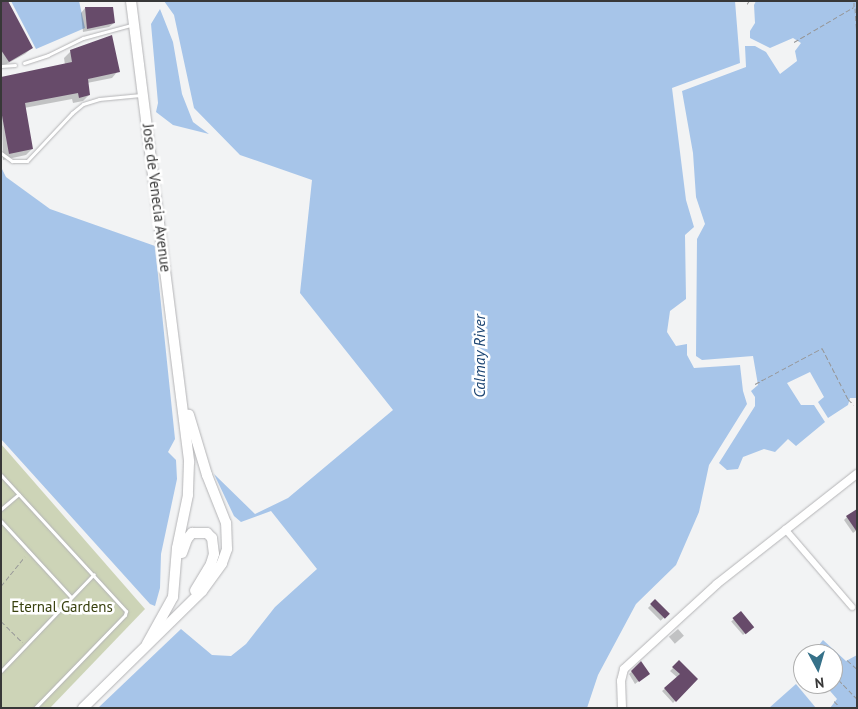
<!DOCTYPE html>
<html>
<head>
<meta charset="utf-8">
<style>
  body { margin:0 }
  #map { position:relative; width:858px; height:709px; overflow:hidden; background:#f2f3f4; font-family:"PT Sans",sans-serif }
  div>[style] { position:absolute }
  .green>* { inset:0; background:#cdd4b7 }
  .water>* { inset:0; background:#a7c5e9 }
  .shadow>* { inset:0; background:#0003; transform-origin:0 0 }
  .building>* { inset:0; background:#674b6a; transform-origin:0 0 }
  .path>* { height:1px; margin-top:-0.5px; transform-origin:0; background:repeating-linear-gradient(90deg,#969697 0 5px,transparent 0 7.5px) }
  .roads { filter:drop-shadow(0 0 1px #b4b4b6) drop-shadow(0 0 1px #b4b4b6) }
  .service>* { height:3px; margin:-1.5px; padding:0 1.5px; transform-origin:1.5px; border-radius:1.5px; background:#fff }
  .minor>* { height:6px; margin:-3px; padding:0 3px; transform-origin:3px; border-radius:3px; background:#fff }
  .tertiary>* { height:8px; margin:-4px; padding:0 4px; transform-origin:4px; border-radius:4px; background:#fff }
  .trunk>* { height:10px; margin:-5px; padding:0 5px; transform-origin:5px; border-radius:5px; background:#fff }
  span { translate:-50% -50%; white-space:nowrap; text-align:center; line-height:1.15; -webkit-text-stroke:5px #fff; paint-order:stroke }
  .street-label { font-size:15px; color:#383838 }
  .park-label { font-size:15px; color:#39410f }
  .water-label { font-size:16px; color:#1b4472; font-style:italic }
  .frame { position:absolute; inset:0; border:2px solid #383838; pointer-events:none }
  .north { position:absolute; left:793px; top:644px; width:50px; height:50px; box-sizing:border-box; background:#fff; border:1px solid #afafaf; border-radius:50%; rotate:174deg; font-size:14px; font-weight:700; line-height:20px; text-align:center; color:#383838 }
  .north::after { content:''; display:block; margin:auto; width:18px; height:22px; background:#367189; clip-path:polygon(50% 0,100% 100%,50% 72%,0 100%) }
</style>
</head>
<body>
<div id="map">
  <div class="green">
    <div style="clip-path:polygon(1px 444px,145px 609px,50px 708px,1px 708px)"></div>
  </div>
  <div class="water">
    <div style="clip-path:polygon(11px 1px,79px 1px,85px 28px,36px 49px)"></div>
    <div style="clip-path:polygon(164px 1px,735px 1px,740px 63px,672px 88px,686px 200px,694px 227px,685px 235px,686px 299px,670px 311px,667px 332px,676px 346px,687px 344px,687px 355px,694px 368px,740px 365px,743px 391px,747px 404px,709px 465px,699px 512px,676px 565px,636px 604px,598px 675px,587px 708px,98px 708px,181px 629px,212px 655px,231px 656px,246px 644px,275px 607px,317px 569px,271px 511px,241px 522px,234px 516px,214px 474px,255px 514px,288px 498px,393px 410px,300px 293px,312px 180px,240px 155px,194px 108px,174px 15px)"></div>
    <div style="clip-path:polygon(756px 1px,857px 1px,857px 398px,850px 398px,848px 405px,828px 418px,818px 402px,824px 397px,810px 372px,787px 383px,801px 405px,814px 405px,825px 422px,796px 446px,788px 439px,775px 452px,764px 449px,743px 457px,738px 469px,727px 470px,719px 463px,755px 406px,755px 397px,751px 391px,758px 385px,753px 356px,702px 360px,696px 356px,697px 239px,705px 224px,696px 197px,693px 153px,682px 91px,746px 67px,745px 46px,755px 46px,766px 52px,780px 74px,797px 61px,795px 51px,801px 43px,793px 38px,770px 48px,750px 38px,750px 31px,755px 23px,754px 5px)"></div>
    <div style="clip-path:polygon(160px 9px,173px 42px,182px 94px,193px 122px,209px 134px,173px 125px,156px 112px,158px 103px,151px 24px)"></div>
    <div style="clip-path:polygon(1px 167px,6px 177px,50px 209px,155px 246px,175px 439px,168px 452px,176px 460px,177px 479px,161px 554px,160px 588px,155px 606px,150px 604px,1px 439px)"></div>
    <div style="clip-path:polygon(823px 640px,846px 661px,857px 655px,857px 708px,830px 708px,837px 699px,824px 684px,833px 684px,833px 654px,819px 654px,815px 650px)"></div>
    <div style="clip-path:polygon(796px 684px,816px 708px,769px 708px)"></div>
  </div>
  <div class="shadow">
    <div style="clip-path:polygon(1px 1px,32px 48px,25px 54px,1px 67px)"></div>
    <div style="clip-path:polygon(85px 8px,114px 23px,109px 27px,83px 32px,81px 13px)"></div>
    <div style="clip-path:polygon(71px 51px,118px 71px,112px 78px,87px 83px,89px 95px,83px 101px,73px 103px,72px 99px,24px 108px,32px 149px,26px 155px,3px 160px,1px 78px,65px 65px,64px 58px)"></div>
    <div style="clip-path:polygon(847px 517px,857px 530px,853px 533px,844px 520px)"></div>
    <div style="left:655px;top:601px;width:18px;height:10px;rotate:45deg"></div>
    <div style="left:741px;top:613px;width:18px;height:13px;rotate:49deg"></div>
    <div style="left:678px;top:629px;width:9px;height:12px;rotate:49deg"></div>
    <div style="clip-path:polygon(679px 662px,696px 679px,673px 703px,662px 691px,678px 678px,670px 671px)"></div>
    <div style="clip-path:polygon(641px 663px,645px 676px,635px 684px,629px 674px)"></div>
  </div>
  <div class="building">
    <div style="clip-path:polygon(1px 1px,8px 1px,33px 48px,9px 62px,1px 50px)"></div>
    <div style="clip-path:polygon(85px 7px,113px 7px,115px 23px,87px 29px)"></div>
    <div style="clip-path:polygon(112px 35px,120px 72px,88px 79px,90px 95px,79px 98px,78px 93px,25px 103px,33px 149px,9px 154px,1px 110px,1px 77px,72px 62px,70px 50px)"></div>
    <div style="clip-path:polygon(857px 509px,857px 532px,846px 516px)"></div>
    <div style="left:655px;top:599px;width:21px;height:7px;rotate:45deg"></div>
    <div style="left:741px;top:611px;width:21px;height:11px;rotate:51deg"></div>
    <div style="clip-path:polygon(679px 660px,698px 679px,676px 702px,664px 688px,680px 674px,672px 667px)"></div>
    <div style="clip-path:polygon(641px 661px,650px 674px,639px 682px,631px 671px)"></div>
  </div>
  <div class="path">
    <div style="left:747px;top:4px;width:4px;rotate:-56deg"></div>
    <div style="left:855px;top:8px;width:29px;rotate:86deg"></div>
    <div style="left:794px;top:42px;width:69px;rotate:-30.3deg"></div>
    <div style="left:854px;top:7px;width:6px;rotate:-90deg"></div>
    <div style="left:755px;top:384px;width:76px;rotate:-28.2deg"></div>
    <div style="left:822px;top:348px;width:57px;rotate:63deg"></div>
    <div style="left:848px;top:399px;width:8px;rotate:45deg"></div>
    <div style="left:1px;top:586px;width:38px;rotate:-51deg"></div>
    <div style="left:1px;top:621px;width:30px;rotate:45deg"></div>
    <div style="left:847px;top:660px;width:13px;rotate:42deg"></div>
    <div style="left:833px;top:674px;width:35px;rotate:46deg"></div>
    <div style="left:834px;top:701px;width:10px;rotate:45deg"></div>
  </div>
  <div class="roads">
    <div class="service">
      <div style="left:24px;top:63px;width:25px;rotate:-18deg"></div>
      <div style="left:48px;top:55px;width:39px;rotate:-26deg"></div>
      <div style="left:83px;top:38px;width:50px;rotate:-15.2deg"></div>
      <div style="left:1px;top:66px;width:14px;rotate:-4deg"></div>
      <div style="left:1px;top:153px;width:14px;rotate:36deg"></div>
      <div style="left:12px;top:161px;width:15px"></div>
      <div style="left:27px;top:161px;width:66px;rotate:-46.8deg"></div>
      <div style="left:72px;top:113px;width:14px;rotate:-39deg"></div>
      <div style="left:83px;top:104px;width:17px;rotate:-17deg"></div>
      <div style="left:99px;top:99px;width:42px;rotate:-5.4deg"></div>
      <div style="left:1px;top:475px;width:185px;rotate:47.4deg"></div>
      <div style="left:126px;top:611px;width:4px;rotate:104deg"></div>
      <div style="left:125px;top:615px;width:129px;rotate:134.1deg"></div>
      <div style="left:1px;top:509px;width:23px;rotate:-40deg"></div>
      <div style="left:1px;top:521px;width:103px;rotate:47.4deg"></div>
      <div style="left:1px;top:671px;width:134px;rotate:-46.2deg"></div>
    </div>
    <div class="minor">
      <div style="left:785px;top:529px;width:103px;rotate:49.3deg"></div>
    </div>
    <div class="tertiary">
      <div style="left:622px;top:708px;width:27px;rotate:-92deg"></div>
      <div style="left:621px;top:681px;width:12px;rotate:-76deg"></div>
      <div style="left:624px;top:669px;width:126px;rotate:-42.4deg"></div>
      <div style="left:717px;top:584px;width:178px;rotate:-38.2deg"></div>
    </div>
    <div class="trunk">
      <div style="left:131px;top:1px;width:465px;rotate:82.8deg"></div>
      <div style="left:189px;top:462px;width:33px;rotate:92deg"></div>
      <div style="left:188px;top:495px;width:54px;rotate:101.7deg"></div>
      <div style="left:177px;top:548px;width:49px;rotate:94.7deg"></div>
      <div style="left:173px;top:597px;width:54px;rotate:119deg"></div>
      <div style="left:182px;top:553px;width:15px;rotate:-70deg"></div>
      <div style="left:187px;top:539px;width:8px;rotate:-50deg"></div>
      <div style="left:192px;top:533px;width:15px"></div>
      <div style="left:207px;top:533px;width:7px;rotate:45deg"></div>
      <div style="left:212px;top:538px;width:16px;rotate:83deg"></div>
      <div style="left:214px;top:554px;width:10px;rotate:107deg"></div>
      <div style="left:211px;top:564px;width:31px;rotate:121deg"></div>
      <div style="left:83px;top:708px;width:167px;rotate:-44.5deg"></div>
      <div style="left:202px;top:591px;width:34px;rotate:-54deg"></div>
      <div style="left:222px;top:563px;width:15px;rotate:-70deg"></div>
      <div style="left:227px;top:549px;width:26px;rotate:-92deg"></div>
      <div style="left:226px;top:523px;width:52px;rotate:-111.6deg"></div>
      <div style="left:207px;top:475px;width:63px;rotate:-106.7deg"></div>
    </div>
  </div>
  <div class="street-label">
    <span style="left:157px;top:198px;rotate:83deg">Jose de Venecia Avenue</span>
  </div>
  <div class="park-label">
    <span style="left:62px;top:607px">Eternal Gardens</span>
  </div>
  <div class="water-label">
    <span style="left:479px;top:356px;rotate:-90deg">Calmay River</span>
  </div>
  <div class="frame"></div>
  <div class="north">N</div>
</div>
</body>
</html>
